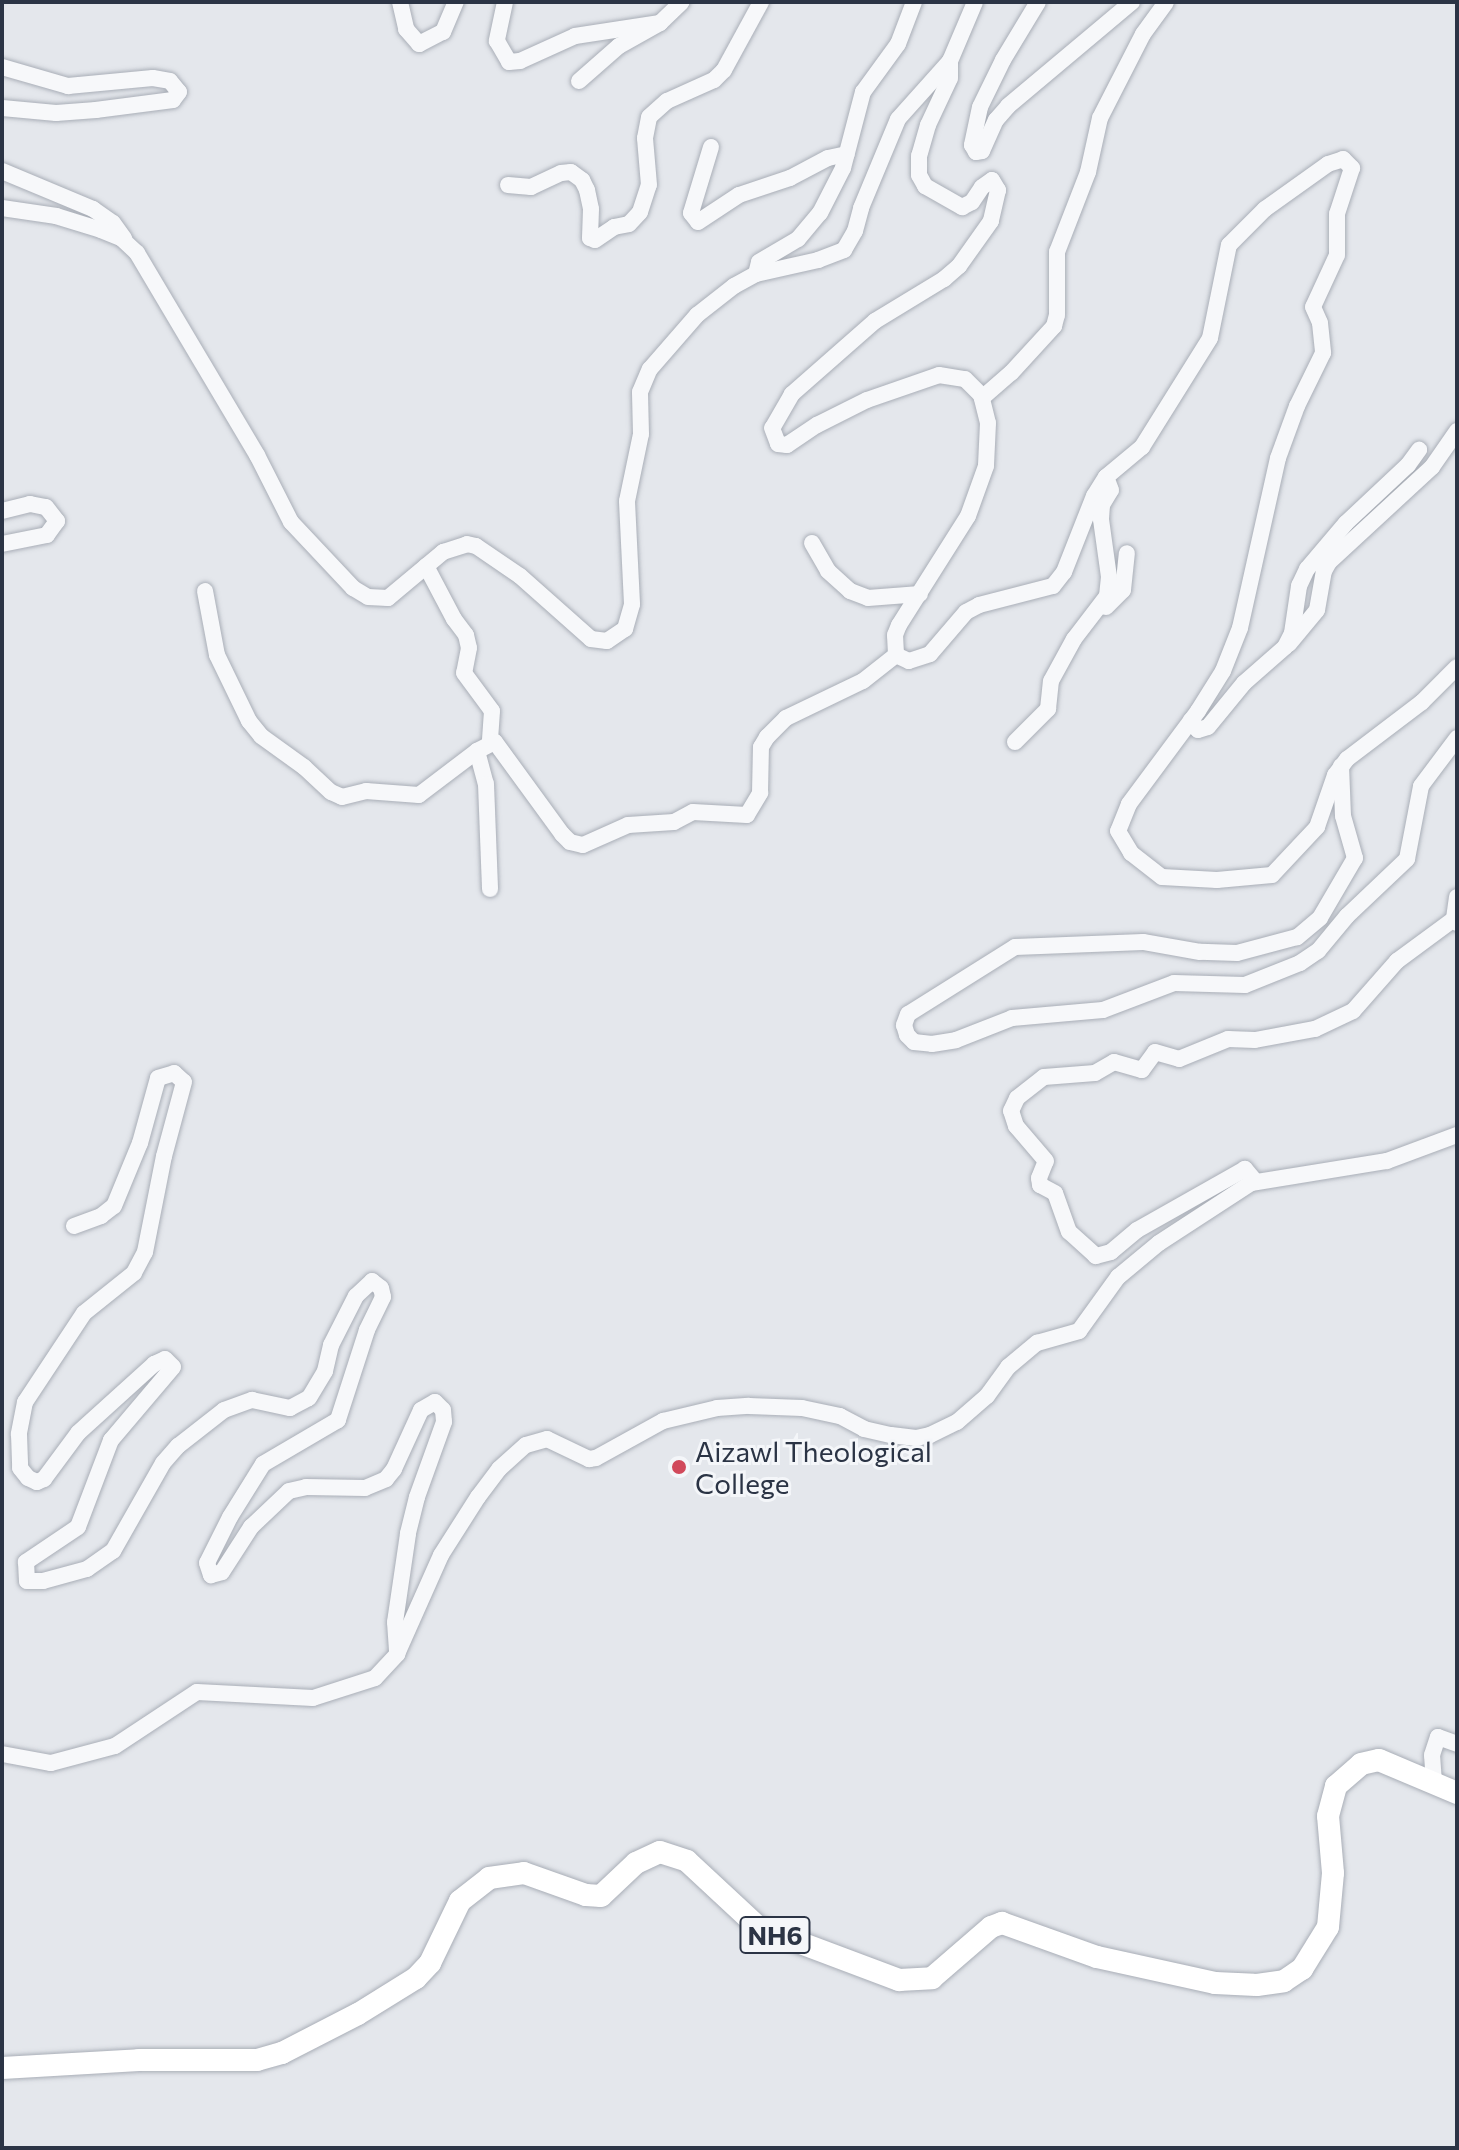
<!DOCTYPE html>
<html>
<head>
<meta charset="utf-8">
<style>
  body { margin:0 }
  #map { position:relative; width:1459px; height:2150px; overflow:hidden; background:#e4e7ec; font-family:Commissioner,sans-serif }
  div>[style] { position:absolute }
  .roads { filter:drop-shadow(0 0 2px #a9aeb7) drop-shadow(0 0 2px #a9aeb7) }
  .minor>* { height:16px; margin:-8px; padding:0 8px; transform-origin:8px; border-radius:8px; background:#f7f8fa }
  .highway>* { height:22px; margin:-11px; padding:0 11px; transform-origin:11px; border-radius:11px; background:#fff }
  .dots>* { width:22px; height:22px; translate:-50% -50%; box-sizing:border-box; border:4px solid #f4f6f9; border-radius:50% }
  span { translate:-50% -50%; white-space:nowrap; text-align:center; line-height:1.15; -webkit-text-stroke:6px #f4f6f9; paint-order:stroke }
  .shield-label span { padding:2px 6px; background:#f4f6f9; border:2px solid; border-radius:6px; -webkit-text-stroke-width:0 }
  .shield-label { font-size:26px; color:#2b3445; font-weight:700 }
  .poi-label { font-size:28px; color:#2b3445 }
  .left { translate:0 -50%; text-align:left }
  .frame { position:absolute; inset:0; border:4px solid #2b3445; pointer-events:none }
</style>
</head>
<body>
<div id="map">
  <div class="roads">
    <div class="minor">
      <div style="left:400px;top:2px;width:28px;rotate:77deg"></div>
      <div style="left:406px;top:29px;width:20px;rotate:49deg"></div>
      <div style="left:419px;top:44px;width:27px;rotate:-27deg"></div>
      <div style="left:443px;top:32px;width:33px;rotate:-67deg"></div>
      <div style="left:505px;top:2px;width:40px;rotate:102deg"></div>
      <div style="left:497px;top:41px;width:24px;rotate:60deg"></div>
      <div style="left:509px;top:62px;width:11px;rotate:-5deg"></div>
      <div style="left:520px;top:61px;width:60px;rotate:-24.4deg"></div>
      <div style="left:575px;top:36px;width:86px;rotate:-8.7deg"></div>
      <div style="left:1038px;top:2px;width:68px;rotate:121.1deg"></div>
      <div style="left:1003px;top:60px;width:52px;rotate:116.1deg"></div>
      <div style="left:980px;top:107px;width:39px;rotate:102deg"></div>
      <div style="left:972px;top:145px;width:8px;rotate:60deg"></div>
      <div style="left:976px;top:152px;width:6px;rotate:-9deg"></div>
      <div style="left:982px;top:151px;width:34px;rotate:-66deg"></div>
      <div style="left:996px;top:120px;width:18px;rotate:-49deg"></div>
      <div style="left:1008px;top:106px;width:162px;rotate:-40deg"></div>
      <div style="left:950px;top:61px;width:17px;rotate:90deg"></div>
      <div style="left:950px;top:78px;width:52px;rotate:115.1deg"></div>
      <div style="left:928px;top:125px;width:32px;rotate:106deg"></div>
      <div style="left:919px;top:156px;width:19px;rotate:90deg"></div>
      <div style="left:919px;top:175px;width:13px;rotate:61deg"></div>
      <div style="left:925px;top:186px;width:43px;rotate:29.6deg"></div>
      <div style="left:962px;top:207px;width:11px;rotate:-27deg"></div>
      <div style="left:972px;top:202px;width:18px;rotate:-56deg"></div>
      <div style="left:982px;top:187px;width:12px;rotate:-35deg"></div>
      <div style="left:992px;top:180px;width:12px;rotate:59deg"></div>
      <div style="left:998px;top:190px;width:32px;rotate:103deg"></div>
      <div style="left:991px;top:221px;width:55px;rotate:125.4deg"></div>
      <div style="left:959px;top:266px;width:20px;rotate:139deg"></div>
      <div style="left:944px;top:279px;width:81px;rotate:148.7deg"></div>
      <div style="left:875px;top:321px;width:111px;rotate:138.7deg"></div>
      <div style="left:792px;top:394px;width:39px;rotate:120deg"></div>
      <div style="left:772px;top:428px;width:17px;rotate:69deg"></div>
      <div style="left:778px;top:444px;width:9px;rotate:6deg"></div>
      <div style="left:787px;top:445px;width:36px;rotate:-34deg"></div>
      <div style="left:817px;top:425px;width:56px;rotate:-26.6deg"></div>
      <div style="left:867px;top:400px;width:76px;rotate:-19.1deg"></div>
      <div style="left:939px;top:375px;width:26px;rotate:9deg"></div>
      <div style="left:965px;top:379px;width:23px;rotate:45deg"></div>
      <div style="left:981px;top:395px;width:29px;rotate:76deg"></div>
      <div style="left:988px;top:423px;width:43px;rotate:92.7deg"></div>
      <div style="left:986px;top:466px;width:53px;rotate:109.8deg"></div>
      <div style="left:968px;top:516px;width:129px;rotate:122.3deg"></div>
      <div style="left:899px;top:625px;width:11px;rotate:112deg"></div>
      <div style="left:895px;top:635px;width:20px;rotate:87deg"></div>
      <div style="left:896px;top:655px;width:14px;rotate:25deg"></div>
      <div style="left:909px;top:661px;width:22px;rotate:-18deg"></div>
      <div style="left:930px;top:654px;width:55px;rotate:-49.4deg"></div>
      <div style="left:966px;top:612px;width:15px;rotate:-28deg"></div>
      <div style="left:979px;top:605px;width:76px;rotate:-14.4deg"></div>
      <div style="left:1053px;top:586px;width:18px;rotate:-52deg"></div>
      <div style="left:1064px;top:572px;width:82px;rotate:-68.5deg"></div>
      <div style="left:1094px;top:496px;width:22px;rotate:-58deg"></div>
      <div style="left:1106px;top:477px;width:47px;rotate:-39.8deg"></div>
      <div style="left:1142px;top:447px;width:128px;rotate:-58deg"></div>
      <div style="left:1210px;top:338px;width:95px;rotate:-78.5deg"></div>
      <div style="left:1229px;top:245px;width:51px;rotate:-45deg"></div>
      <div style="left:1265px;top:209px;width:77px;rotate:-35.5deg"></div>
      <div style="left:1328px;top:164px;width:16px;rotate:-18deg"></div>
      <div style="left:1343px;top:159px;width:13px;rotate:45deg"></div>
      <div style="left:1352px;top:168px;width:48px;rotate:108.1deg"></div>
      <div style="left:1337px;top:214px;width:41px;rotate:90deg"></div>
      <div style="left:1337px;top:255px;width:57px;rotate:114.8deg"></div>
      <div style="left:1313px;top:307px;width:17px;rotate:66deg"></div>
      <div style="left:1320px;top:323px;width:30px;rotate:84deg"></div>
      <div style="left:1323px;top:353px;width:59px;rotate:116.1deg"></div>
      <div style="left:1297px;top:406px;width:55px;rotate:110.1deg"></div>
      <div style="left:1278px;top:458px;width:174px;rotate:102.6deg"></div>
      <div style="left:1240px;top:628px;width:46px;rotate:111.6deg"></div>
      <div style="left:1223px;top:671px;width:47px;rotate:122deg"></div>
      <div style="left:1198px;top:711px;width:116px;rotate:126.6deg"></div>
      <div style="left:1129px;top:804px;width:29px;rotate:112deg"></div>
      <div style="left:1118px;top:831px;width:26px;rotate:59deg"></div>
      <div style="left:1131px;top:853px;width:39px;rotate:38deg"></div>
      <div style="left:1162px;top:877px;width:55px;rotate:3.1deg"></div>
      <div style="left:1217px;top:880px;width:55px;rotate:-5.2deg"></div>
      <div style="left:1272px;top:875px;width:66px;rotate:-46.8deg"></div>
      <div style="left:1317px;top:827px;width:55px;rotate:-70.9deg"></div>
      <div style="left:1335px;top:775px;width:20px;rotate:-53deg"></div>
      <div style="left:1347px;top:759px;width:94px;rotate:-37.2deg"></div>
      <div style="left:1422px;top:702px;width:49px;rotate:-45deg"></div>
      <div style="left:2px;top:67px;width:69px;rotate:16.1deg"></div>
      <div style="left:68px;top:86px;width:85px;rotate:-5.4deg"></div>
      <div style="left:153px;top:78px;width:17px;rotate:10deg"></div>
      <div style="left:170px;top:81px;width:14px;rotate:51deg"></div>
      <div style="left:179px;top:92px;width:10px;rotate:127deg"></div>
      <div style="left:173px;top:100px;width:78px;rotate:172.6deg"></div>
      <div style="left:96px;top:110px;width:40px;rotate:175.7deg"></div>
      <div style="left:56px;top:113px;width:54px;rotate:-174.7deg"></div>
      <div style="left:579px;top:81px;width:53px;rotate:-41.2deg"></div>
      <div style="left:619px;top:46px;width:47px;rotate:-29.3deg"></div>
      <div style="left:660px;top:23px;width:30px;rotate:-44deg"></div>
      <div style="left:711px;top:147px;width:69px;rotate:106.9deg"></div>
      <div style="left:691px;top:213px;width:11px;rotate:52deg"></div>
      <div style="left:698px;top:222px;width:49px;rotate:-33.4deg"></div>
      <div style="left:739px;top:195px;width:54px;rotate:-18.4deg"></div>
      <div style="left:790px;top:178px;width:43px;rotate:-27.8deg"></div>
      <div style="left:828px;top:158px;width:19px;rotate:-12deg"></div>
      <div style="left:2px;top:171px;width:99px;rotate:22.7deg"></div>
      <div style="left:93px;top:209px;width:24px;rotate:35deg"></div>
      <div style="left:113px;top:223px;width:19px;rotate:54deg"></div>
      <div style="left:508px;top:185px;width:23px;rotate:5deg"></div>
      <div style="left:531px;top:187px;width:33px;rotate:-25deg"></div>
      <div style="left:561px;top:173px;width:10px;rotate:-6deg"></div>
      <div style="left:571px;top:172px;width:14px;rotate:36deg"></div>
      <div style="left:582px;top:180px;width:11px;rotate:63deg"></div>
      <div style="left:587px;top:190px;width:19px;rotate:78deg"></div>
      <div style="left:591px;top:209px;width:29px;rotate:92deg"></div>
      <div style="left:590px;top:238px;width:5px;rotate:22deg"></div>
      <div style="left:595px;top:240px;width:23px;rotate:-34deg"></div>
      <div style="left:614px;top:227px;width:15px;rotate:-11deg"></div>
      <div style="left:629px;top:224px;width:16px;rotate:-47deg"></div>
      <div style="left:640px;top:212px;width:28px;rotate:-72deg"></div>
      <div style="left:649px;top:185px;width:47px;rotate:-94.9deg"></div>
      <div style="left:645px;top:138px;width:21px;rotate:-79deg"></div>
      <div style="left:649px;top:117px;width:24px;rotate:-42deg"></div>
      <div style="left:667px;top:101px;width:51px;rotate:-24.1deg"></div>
      <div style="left:714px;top:80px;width:14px;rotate:-45deg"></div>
      <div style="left:724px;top:70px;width:77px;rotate:-61.4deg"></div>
      <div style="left:2px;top:208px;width:55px;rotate:8.4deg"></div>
      <div style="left:56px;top:216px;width:47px;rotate:17.3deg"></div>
      <div style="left:101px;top:230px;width:22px;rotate:22deg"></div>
      <div style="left:121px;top:238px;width:22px;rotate:43deg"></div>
      <div style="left:137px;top:253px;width:235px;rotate:59.3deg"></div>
      <div style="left:257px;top:455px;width:75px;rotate:63.1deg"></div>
      <div style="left:291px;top:522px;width:91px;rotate:46.8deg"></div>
      <div style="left:353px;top:588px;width:17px;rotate:31deg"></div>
      <div style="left:368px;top:597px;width:20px;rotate:3deg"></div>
      <div style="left:388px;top:598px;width:72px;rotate:-39.9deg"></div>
      <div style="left:443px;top:552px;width:25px;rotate:-18deg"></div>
      <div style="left:467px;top:544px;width:9px;rotate:13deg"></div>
      <div style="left:476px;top:546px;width:53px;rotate:34.3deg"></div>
      <div style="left:520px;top:576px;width:95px;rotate:41.6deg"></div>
      <div style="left:591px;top:639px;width:16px;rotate:7deg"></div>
      <div style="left:607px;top:641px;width:22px;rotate:-34deg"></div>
      <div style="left:625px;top:629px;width:26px;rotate:-74deg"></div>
      <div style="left:632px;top:604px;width:103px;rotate:-92.8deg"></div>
      <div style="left:627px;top:501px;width:68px;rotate:-78.2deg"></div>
      <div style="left:641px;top:434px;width:42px;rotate:-91.4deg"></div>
      <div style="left:640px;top:392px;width:25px;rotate:-67deg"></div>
      <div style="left:650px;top:369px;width:72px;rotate:-49deg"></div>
      <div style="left:697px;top:315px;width:47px;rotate:-38.1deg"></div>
      <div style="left:734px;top:286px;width:25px;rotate:-29deg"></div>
      <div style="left:756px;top:274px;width:64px;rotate:-12.7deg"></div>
      <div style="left:818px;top:260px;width:28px;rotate:-21deg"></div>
      <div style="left:844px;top:250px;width:22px;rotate:-60deg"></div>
      <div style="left:855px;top:231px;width:24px;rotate:-75deg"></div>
      <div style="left:861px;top:208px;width:96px;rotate:-67.4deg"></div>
      <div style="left:898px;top:119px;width:78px;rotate:-48.1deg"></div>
      <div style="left:950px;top:61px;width:64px;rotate:-67deg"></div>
      <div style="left:756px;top:274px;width:12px;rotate:-76deg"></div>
      <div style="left:759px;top:262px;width:45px;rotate:-30.5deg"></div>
      <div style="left:798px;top:239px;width:34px;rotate:-50deg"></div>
      <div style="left:820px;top:213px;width:51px;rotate:-62.9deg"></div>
      <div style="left:843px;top:168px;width:79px;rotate:-75.3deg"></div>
      <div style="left:863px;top:92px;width:59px;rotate:-53.9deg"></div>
      <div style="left:898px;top:44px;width:45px;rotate:-69.1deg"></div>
      <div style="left:982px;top:398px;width:38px;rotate:-41deg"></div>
      <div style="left:1011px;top:373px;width:64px;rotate:-47.5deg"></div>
      <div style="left:1054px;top:326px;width:11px;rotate:-75deg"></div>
      <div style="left:1057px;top:315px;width:63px;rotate:-90deg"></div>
      <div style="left:1057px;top:252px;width:86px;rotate:-68.8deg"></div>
      <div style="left:1088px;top:172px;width:55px;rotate:-77.5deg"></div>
      <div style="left:1100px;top:118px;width:94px;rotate:-62.9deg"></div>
      <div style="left:1143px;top:34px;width:39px;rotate:-54deg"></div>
      <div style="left:2px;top:511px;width:29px;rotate:-14deg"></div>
      <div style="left:30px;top:504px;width:16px;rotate:11deg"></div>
      <div style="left:46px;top:507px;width:18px;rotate:52deg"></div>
      <div style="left:57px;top:521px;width:17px;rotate:126deg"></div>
      <div style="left:47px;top:535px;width:46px;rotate:168.7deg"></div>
      <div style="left:812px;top:543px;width:32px;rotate:60deg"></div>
      <div style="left:828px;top:571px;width:30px;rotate:42deg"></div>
      <div style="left:850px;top:591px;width:19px;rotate:21deg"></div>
      <div style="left:868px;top:598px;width:52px;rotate:-4.4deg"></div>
      <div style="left:426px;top:566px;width:60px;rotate:62.2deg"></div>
      <div style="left:454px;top:619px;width:20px;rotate:53deg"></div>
      <div style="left:466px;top:635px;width:13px;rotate:77deg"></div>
      <div style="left:469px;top:648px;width:25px;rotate:101deg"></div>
      <div style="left:464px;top:673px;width:47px;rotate:53.6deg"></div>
      <div style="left:492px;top:711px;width:31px;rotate:94deg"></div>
      <div style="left:205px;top:591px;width:65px;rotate:79.4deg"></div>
      <div style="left:217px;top:655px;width:73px;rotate:64.1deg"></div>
      <div style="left:249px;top:721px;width:19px;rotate:51deg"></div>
      <div style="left:261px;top:736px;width:53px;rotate:35.8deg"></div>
      <div style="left:304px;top:767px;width:37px;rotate:43deg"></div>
      <div style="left:331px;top:792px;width:12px;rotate:24deg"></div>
      <div style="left:342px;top:797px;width:25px;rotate:-14deg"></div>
      <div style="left:366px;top:791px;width:53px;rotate:4.3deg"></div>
      <div style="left:419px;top:795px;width:73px;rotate:-37.2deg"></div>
      <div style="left:477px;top:751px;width:20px;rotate:-27deg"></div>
      <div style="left:495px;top:742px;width:114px;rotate:53.9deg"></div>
      <div style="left:562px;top:834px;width:11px;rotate:45deg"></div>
      <div style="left:570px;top:842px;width:13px;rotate:13deg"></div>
      <div style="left:583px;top:845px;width:49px;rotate:-24deg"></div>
      <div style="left:628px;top:825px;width:46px;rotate:-3.7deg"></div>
      <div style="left:674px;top:822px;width:21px;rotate:-28deg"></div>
      <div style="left:693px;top:812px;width:54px;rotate:3.2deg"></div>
      <div style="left:747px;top:815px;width:26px;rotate:-59deg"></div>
      <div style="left:760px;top:793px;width:46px;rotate:-88.8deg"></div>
      <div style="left:761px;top:747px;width:12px;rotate:-59deg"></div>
      <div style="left:767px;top:737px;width:27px;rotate:-45deg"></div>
      <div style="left:786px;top:718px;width:85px;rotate:-25.7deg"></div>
      <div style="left:863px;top:681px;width:42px;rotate:-38.2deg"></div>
      <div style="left:1106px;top:607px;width:24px;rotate:-45deg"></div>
      <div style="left:1123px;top:590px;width:37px;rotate:-84deg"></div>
      <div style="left:1289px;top:644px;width:44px;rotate:-50.5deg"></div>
      <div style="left:1317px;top:610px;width:40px;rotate:-80deg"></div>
      <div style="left:1324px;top:571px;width:10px;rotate:-61deg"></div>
      <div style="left:1329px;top:562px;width:140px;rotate:-42.7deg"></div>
      <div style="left:1432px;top:467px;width:44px;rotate:-55.2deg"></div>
      <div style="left:1191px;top:720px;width:12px;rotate:55deg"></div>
      <div style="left:1198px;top:730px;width:10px;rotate:-17deg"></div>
      <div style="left:1208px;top:727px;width:57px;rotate:-50.7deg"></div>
      <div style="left:1244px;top:683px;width:55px;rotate:-41.3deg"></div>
      <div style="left:1285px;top:647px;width:16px;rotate:-63deg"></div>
      <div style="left:1292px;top:633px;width:48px;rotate:-81.5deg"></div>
      <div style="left:1299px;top:586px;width:19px;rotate:-65deg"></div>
      <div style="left:1307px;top:569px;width:60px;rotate:-49.7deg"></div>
      <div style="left:1346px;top:523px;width:85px;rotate:-43.1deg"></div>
      <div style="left:1408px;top:465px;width:19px;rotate:-54deg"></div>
      <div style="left:1015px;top:742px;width:47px;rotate:-45deg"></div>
      <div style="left:1048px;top:709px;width:28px;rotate:-84deg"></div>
      <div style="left:1051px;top:681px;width:48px;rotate:-61.3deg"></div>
      <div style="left:1074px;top:639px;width:54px;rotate:-52.5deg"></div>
      <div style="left:1107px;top:596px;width:19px;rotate:-84deg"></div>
      <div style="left:1109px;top:577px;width:59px;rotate:-97.9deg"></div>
      <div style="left:1101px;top:519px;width:14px;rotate:-86deg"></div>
      <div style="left:1102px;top:505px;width:17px;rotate:-59deg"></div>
      <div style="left:1111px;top:490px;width:14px;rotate:-111deg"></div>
      <div style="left:477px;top:751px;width:34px;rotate:75deg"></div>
      <div style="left:486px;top:784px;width:105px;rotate:87.8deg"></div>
      <div style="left:1341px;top:766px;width:50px;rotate:87.7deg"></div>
      <div style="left:1343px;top:816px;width:44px;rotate:74.1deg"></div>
      <div style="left:1355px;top:858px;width:69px;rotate:120.3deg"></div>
      <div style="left:1320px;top:918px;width:30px;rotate:140deg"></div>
      <div style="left:1297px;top:937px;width:62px;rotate:165.1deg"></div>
      <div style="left:1237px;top:953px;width:37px;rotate:-178deg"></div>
      <div style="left:1200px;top:952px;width:58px;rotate:-170deg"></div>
      <div style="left:1143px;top:942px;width:128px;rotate:177.8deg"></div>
      <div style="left:1015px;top:947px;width:126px;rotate:147.9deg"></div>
      <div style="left:908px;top:1014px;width:12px;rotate:110deg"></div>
      <div style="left:904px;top:1025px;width:10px;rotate:73deg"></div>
      <div style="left:907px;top:1035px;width:10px;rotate:45deg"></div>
      <div style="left:914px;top:1042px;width:18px;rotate:6deg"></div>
      <div style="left:932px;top:1044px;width:24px;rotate:-9deg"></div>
      <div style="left:956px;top:1040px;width:60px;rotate:-21.4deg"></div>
      <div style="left:1012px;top:1018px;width:91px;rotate:-5deg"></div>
      <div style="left:1103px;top:1010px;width:76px;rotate:-20.8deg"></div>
      <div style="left:1174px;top:983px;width:71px;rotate:1.6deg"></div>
      <div style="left:1245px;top:985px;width:59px;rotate:-21.8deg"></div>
      <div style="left:1300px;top:963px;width:22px;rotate:-34deg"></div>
      <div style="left:1318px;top:951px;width:45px;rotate:-50.4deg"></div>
      <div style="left:1347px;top:916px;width:83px;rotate:-43.5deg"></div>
      <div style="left:1407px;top:859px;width:74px;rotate:-79.1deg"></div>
      <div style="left:1421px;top:786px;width:60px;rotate:-53.1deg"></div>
      <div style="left:1457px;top:897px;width:22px;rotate:98deg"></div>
      <div style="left:1454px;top:919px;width:5px;rotate:53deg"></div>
      <div style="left:1255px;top:1181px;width:16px;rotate:-130deg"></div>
      <div style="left:1245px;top:1169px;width:124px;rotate:150.5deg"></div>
      <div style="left:1137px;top:1230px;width:34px;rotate:140deg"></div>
      <div style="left:1111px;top:1252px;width:16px;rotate:165deg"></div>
      <div style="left:1096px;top:1256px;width:36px;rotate:-138deg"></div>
      <div style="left:1069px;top:1232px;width:41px;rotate:-109.7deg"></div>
      <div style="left:1055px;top:1193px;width:17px;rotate:-152deg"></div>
      <div style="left:1040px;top:1185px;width:7px;rotate:-98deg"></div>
      <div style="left:1039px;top:1178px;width:18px;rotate:-68deg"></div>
      <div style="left:1046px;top:1161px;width:46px;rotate:-130.6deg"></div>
      <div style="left:1016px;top:1126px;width:16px;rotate:-108deg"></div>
      <div style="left:1011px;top:1111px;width:14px;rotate:-65deg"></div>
      <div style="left:1017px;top:1098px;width:34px;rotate:-38deg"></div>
      <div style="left:1044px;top:1077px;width:51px;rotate:-4.5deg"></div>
      <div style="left:1095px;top:1073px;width:22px;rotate:-30deg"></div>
      <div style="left:1114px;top:1062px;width:29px;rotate:16deg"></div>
      <div style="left:1142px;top:1070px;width:22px;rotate:-54deg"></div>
      <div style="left:1155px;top:1052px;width:25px;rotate:16deg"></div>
      <div style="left:1179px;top:1059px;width:53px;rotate:-22.2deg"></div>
      <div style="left:1228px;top:1039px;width:27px;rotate:2deg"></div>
      <div style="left:1255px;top:1040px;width:61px;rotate:-10.4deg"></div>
      <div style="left:1315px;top:1029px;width:42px;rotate:-25.3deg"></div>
      <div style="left:1353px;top:1011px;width:67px;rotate:-48.7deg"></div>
      <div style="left:1397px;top:961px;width:71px;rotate:-36.4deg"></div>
      <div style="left:74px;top:1226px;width:29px;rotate:-20deg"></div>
      <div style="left:101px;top:1216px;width:16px;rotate:-38deg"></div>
      <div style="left:114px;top:1206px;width:68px;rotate:-67.6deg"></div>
      <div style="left:140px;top:1143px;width:67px;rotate:-74.5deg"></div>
      <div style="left:158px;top:1078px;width:17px;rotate:-17deg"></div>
      <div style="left:174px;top:1073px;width:13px;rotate:42deg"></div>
      <div style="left:184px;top:1082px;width:77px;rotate:105.1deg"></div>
      <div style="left:164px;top:1156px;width:98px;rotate:101.2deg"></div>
      <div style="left:145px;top:1252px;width:24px;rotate:118deg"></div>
      <div style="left:134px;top:1273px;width:64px;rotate:141.3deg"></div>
      <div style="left:84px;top:1313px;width:107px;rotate:123.5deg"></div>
      <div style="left:25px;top:1402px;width:33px;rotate:101deg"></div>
      <div style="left:19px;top:1434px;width:34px;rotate:88deg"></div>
      <div style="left:20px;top:1468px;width:13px;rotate:51deg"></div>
      <div style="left:28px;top:1478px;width:10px;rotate:24deg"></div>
      <div style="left:37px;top:1482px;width:8px;rotate:-23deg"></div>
      <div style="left:44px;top:1479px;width:57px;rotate:-53.5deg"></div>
      <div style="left:78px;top:1433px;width:103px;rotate:-42.2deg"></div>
      <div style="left:154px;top:1364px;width:12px;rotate:-24deg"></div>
      <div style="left:165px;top:1359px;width:11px;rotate:45deg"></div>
      <div style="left:173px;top:1367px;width:96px;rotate:130.3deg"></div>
      <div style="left:111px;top:1440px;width:93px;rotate:110.8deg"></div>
      <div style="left:78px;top:1527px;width:63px;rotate:146.1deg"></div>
      <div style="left:26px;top:1562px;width:19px;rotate:87deg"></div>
      <div style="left:27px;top:1581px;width:16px"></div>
      <div style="left:43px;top:1581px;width:46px;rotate:-15.3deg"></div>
      <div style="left:87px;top:1569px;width:32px;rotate:-35deg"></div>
      <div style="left:113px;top:1551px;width:101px;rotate:-60.4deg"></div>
      <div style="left:163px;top:1463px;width:23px;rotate:-49deg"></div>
      <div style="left:178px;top:1446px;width:58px;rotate:-38deg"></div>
      <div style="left:224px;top:1410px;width:30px;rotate:-20deg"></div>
      <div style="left:252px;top:1400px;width:39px;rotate:12deg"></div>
      <div style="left:290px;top:1408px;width:21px;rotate:-28deg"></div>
      <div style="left:309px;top:1398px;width:31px;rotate:-59deg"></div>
      <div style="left:325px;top:1371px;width:27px;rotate:-77deg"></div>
      <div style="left:331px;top:1345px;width:55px;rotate:-63deg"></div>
      <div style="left:356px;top:1296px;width:22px;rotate:-43deg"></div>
      <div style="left:372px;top:1281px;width:11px;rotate:38deg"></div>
      <div style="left:381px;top:1288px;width:9px;rotate:77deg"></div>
      <div style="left:383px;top:1297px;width:37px;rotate:116deg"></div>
      <div style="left:367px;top:1330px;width:95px;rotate:107.9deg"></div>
      <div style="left:338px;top:1420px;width:87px;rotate:149.6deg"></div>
      <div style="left:263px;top:1464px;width:62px;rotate:121.9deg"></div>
      <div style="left:230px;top:1517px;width:51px;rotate:116.6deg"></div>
      <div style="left:207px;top:1563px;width:13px;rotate:72deg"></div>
      <div style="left:211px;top:1575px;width:11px;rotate:-15deg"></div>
      <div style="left:222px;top:1572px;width:54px;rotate:-57.2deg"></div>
      <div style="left:251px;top:1527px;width:52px;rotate:-43.5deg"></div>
      <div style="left:289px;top:1491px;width:17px;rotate:-13deg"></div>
      <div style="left:306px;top:1487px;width:59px;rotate:1deg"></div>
      <div style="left:365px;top:1488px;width:23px;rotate:-23deg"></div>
      <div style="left:386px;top:1479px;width:13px;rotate:-51deg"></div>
      <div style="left:394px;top:1469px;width:65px;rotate:-65.4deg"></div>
      <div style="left:421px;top:1410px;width:16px;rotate:-30deg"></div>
      <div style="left:435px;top:1402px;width:11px;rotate:45deg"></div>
      <div style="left:443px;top:1410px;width:12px;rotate:85deg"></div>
      <div style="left:444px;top:1422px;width:80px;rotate:109.8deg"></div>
      <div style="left:417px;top:1497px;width:38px;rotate:104deg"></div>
      <div style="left:408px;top:1534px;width:89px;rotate:98.4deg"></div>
      <div style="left:395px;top:1622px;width:32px;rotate:86deg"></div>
      <div style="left:2px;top:1754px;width:50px;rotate:10.4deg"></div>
      <div style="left:51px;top:1763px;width:66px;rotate:-14.9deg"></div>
      <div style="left:115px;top:1746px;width:98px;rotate:-33.4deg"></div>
      <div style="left:197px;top:1692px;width:116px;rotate:3deg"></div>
      <div style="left:313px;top:1698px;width:65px;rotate:-17.9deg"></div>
      <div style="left:375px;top:1678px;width:33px;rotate:-47deg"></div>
      <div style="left:397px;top:1654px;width:108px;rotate:-66deg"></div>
      <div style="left:441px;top:1555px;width:69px;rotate:-57.5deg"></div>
      <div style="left:478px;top:1497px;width:35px;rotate:-53deg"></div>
      <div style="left:499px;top:1469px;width:36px;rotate:-42deg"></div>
      <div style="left:526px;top:1445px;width:22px;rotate:-16deg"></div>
      <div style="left:547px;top:1439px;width:47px;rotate:25.5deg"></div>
      <div style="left:589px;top:1459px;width:7px;rotate:-8deg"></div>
      <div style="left:596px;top:1458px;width:77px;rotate:-28.9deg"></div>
      <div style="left:663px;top:1421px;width:56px;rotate:-13.5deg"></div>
      <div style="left:717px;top:1408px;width:32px;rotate:-4deg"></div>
      <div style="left:749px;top:1406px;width:53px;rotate:2.2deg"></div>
      <div style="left:802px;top:1408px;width:39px;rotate:12deg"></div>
      <div style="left:840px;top:1416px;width:27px;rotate:28deg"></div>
      <div style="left:864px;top:1429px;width:28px;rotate:13deg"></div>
      <div style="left:891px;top:1435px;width:25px;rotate:7deg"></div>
      <div style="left:916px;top:1438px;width:14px;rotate:-12deg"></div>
      <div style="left:930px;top:1435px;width:30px;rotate:-26deg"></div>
      <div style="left:957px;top:1422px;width:40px;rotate:-41deg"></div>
      <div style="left:987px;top:1396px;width:36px;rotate:-54deg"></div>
      <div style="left:1008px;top:1367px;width:38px;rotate:-40deg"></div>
      <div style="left:1037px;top:1343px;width:44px;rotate:-15.9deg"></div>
      <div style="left:1079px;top:1331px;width:67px;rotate:-54.2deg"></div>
      <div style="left:1118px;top:1277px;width:53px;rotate:-39.7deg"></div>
      <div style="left:1159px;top:1243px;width:110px;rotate:-33.1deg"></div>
      <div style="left:1251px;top:1183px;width:138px;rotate:-9.2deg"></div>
      <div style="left:1387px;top:1161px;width:75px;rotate:-20.4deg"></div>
      <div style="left:1434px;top:1783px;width:28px;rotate:-94deg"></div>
      <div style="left:1432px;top:1755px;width:19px;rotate:-72deg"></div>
      <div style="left:1438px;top:1737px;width:20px;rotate:20deg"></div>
    </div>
    <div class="highway">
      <div style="left:2px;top:2068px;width:137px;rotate:-3.3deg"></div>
      <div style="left:139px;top:2060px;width:118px"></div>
      <div style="left:257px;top:2060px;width:26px;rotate:-16deg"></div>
      <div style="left:282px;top:2053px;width:85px;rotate:-27.2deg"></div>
      <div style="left:358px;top:2014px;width:68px;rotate:-31.8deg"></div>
      <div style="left:416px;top:1978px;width:21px;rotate:-47deg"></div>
      <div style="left:430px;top:1963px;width:69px;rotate:-64.2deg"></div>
      <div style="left:460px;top:1901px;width:37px;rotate:-38deg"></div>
      <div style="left:489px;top:1878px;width:35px;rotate:-8deg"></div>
      <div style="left:524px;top:1873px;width:66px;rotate:19.5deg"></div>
      <div style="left:586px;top:1895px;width:15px;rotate:4deg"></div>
      <div style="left:601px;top:1896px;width:48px;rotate:-43.3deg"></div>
      <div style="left:636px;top:1863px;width:26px;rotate:-25deg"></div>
      <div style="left:660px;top:1852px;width:28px;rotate:18deg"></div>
      <div style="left:687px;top:1861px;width:97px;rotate:42.9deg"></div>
      <div style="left:758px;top:1927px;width:151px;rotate:20.6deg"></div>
      <div style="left:899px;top:1980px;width:33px;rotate:-3deg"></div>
      <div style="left:932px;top:1978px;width:78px;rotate:-40.8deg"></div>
      <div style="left:991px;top:1927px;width:12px;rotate:-20deg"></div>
      <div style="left:1002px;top:1923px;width:101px;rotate:19.7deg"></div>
      <div style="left:1097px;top:1957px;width:121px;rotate:12.4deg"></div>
      <div style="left:1215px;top:1983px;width:42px;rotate:2.7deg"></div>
      <div style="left:1257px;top:1985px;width:27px;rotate:-8deg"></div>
      <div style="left:1284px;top:1981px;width:22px;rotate:-34deg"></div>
      <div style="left:1302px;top:1969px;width:49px;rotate:-58.2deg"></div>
      <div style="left:1328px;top:1927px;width:54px;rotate:-84.7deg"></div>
      <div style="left:1333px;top:1873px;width:57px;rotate:-95deg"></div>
      <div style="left:1328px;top:1816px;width:31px;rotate:-75deg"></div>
      <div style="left:1336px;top:1786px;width:33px;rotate:-41deg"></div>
      <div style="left:1361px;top:1764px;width:18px;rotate:-13deg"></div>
      <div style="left:1379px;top:1760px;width:85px;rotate:22.9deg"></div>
    </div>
  </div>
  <div class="dots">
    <div style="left:679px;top:1467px;background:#d1495b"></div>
  </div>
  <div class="shield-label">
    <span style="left:775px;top:1935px">NH6</span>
  </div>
  <div class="poi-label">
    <span class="left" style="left:695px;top:1467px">Aizawl Theological<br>College</span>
  </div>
  <div class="frame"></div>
</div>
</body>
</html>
